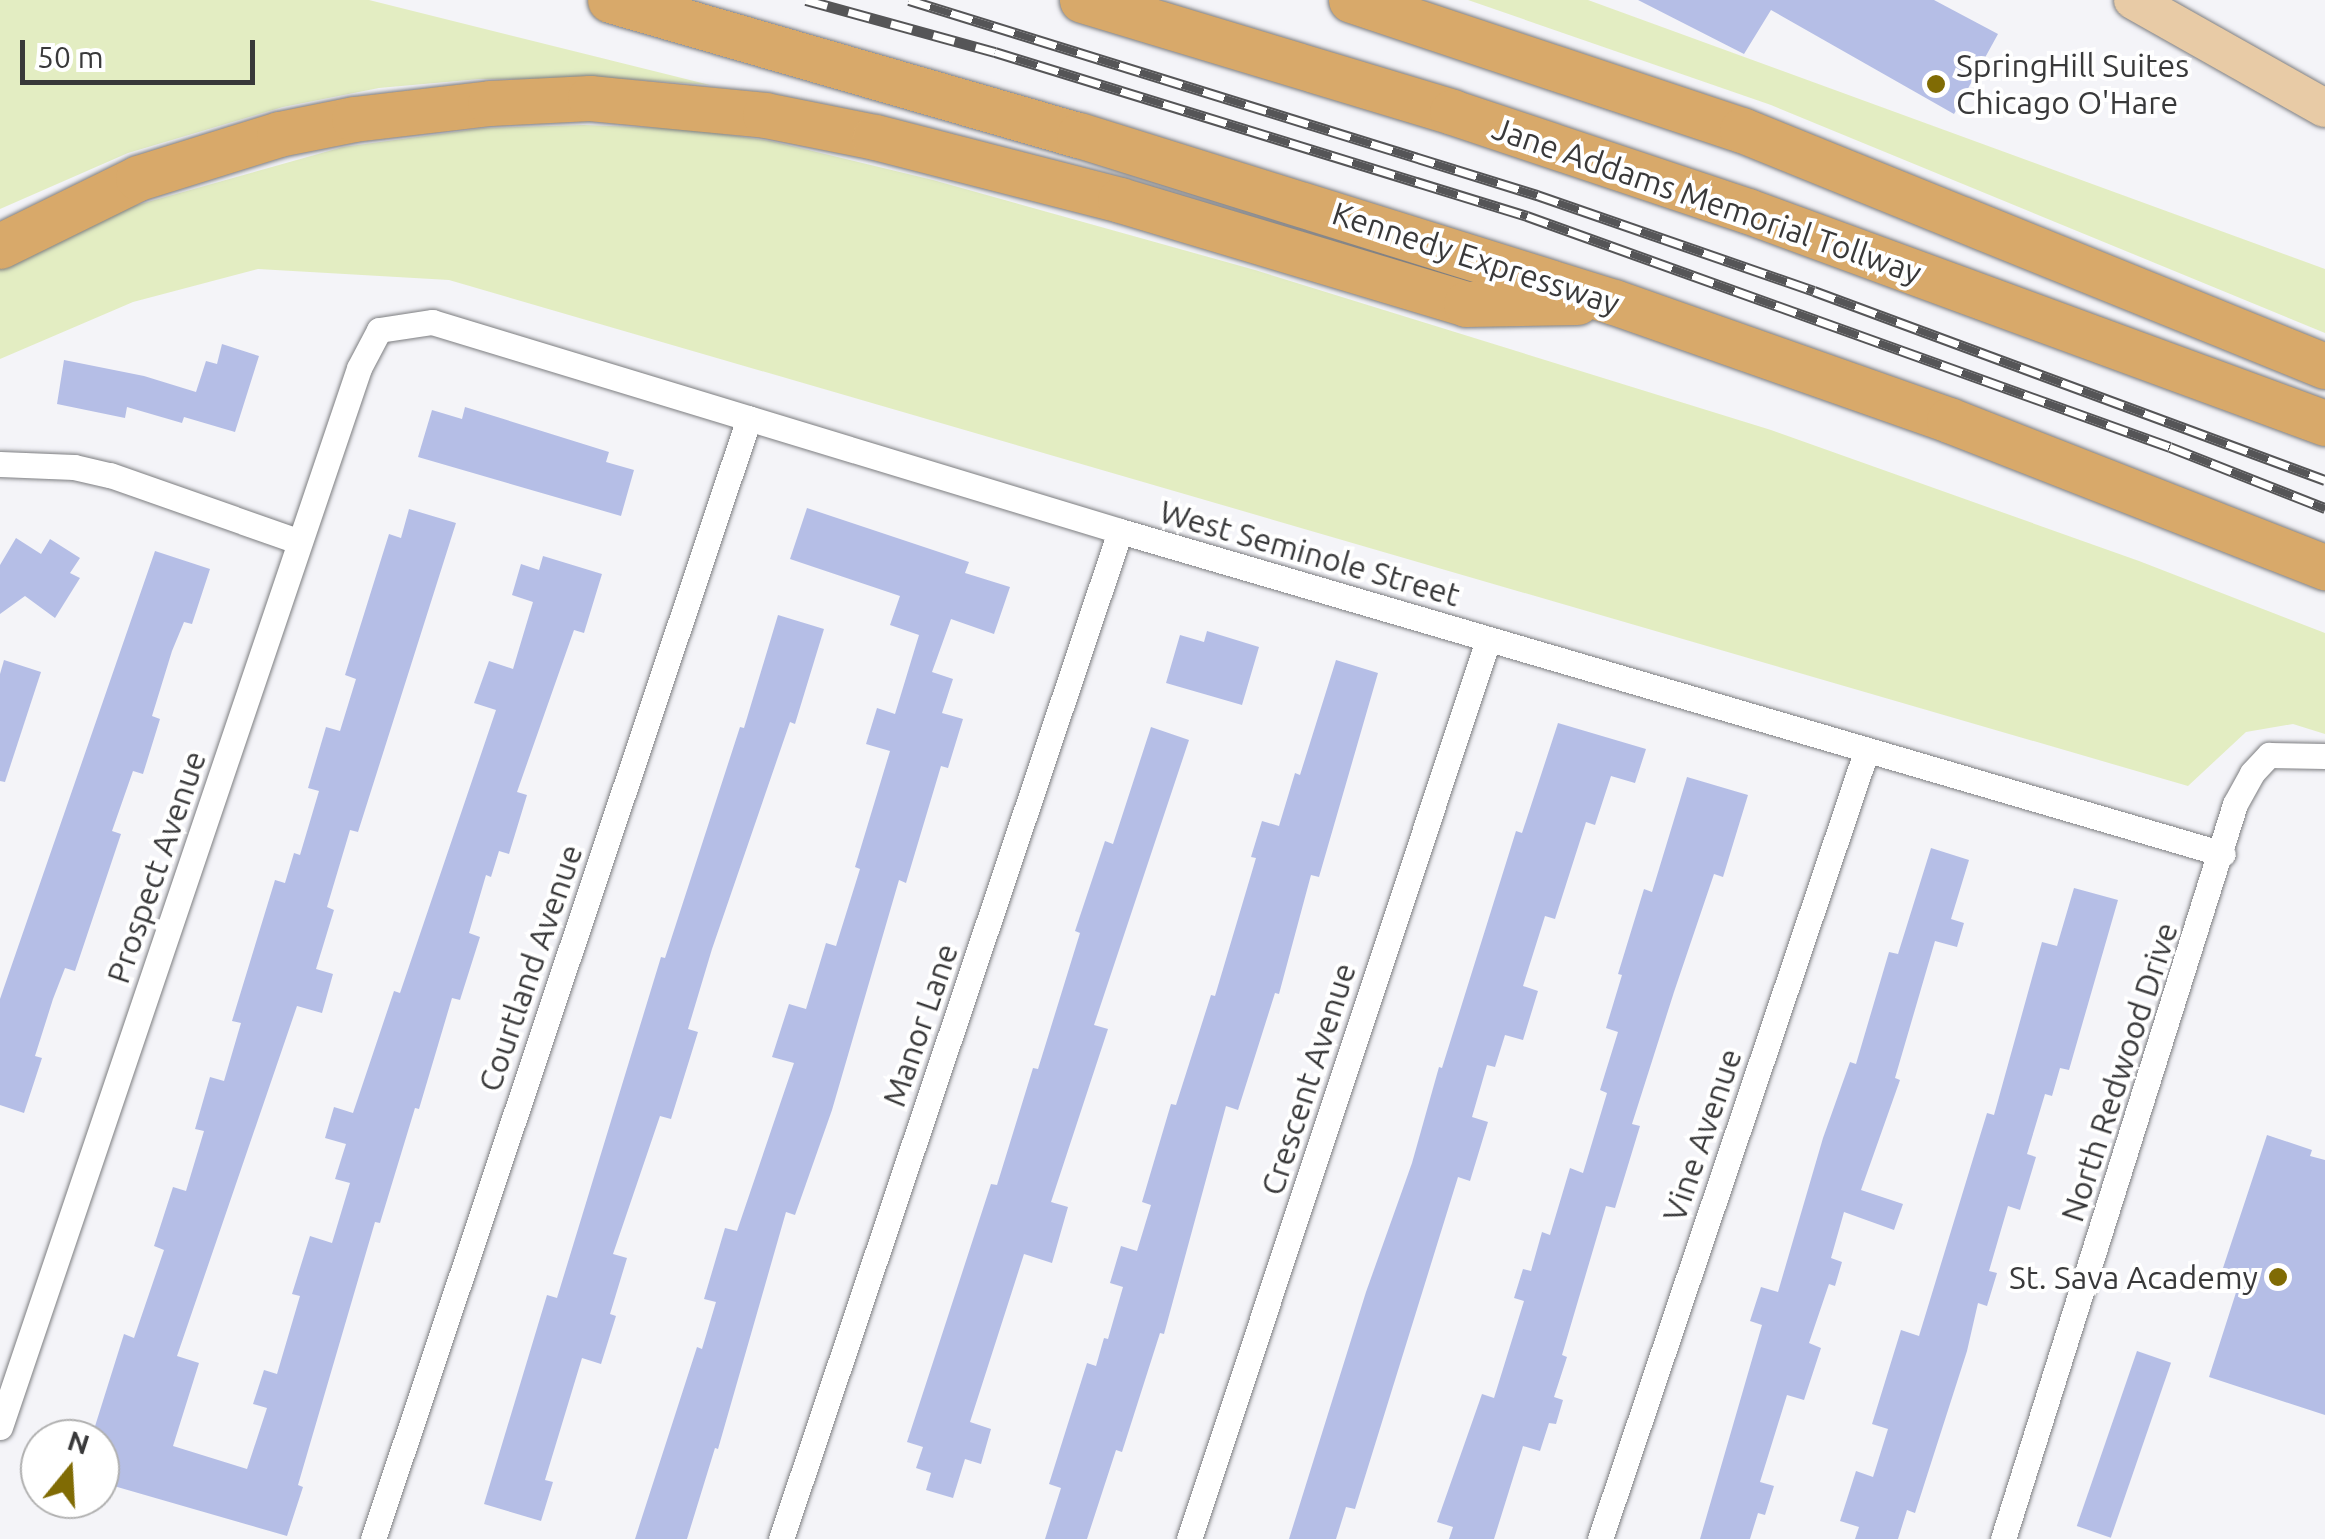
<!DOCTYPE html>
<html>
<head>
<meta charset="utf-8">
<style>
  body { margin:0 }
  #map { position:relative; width:2325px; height:1539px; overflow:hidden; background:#f4f4f8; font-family:Ubuntu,sans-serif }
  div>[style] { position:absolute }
  .green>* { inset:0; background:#e3edc2 }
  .building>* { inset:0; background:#b5bee6; transform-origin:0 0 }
  .roads { filter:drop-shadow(0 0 2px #7d7e81) drop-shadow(0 0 2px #7d7e81) }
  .street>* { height:25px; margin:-12.5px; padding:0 12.5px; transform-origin:12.5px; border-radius:12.5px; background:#fff }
  .primary>* { height:38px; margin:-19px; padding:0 19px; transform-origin:19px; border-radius:19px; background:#e8cba6 }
  .highway>* { height:45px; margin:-22.5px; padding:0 22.5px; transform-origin:22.5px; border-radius:22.5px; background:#d8a96a }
  .rail>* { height:11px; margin-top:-5.5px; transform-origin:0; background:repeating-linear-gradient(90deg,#fff 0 22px,#555557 0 44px); box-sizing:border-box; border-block:2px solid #555557 }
  .dots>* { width:28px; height:28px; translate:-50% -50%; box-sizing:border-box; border:5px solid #fff; border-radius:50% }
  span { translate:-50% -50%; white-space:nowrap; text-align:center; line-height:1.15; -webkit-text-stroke:8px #fff; paint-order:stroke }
  .poi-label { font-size:32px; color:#39393a }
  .left { translate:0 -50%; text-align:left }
  .right { translate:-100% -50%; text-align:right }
  .street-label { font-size:32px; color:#39393a }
  .north { position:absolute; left:20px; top:1419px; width:100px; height:100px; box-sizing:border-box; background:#fff; border:2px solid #b0b0b0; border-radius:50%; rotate:18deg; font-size:28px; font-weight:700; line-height:40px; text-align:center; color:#39393a }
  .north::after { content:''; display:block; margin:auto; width:35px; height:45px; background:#806b04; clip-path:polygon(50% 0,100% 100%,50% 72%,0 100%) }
  .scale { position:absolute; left:20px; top:40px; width:235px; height:45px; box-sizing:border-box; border:5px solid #39393a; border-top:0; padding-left:12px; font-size:30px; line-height:35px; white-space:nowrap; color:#39393a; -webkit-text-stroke:8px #fff; paint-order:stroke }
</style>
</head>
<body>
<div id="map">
  <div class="green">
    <div style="clip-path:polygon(0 0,369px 0,710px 85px,625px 79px,479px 79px,379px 88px,283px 107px,128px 153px,0 209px)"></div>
    <div style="clip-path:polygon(1468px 0,1588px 0,2325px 269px,2325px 333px,1771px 105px)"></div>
    <div style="clip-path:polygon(584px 125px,689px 129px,771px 141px,933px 180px,1255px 270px,1771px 430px,2139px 561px,2325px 633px,2325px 734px,2293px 724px,2246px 732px,2188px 786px,449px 280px,258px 269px,133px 302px,0 359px,0 266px,112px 212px,343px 147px,484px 128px)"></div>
  </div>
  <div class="building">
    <div style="clip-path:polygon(1638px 0,1934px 0,1998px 34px,1954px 114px,1771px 10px,1744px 54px)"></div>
    <div style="clip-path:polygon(222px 344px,259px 356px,235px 432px,184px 417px,182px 423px,127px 407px,125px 418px,57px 404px,64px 360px,144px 376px,196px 392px,206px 361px,217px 364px)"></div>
    <div style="clip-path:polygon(465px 407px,609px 452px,606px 462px,634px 470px,621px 516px,418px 457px,432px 410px,462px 419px)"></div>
    <div style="clip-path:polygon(807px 508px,969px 562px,965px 573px,1010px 587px,994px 634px,951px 619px,932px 672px,953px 679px,942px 713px,963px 719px,948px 768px,941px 766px,906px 883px,899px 880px,832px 1110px,795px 1215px,786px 1212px,718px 1449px,715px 1448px,687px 1539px,635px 1539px,697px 1347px,702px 1349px,716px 1302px,704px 1299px,725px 1228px,737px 1231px,794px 1063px,772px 1057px,789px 1004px,806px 1009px,826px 943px,836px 946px,860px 869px,855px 867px,890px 751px,866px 744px,877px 708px,895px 714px,919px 635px,890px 625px,900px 596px,790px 559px)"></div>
    <div style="clip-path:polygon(409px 509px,456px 523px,358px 832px,350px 830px,327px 907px,334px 910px,316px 969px,333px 974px,322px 1013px,297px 1006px,177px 1356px,199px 1363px,173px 1446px,247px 1469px,267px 1408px,253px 1404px,264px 1370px,277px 1374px,300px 1296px,292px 1294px,310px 1236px,332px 1243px,350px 1183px,335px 1179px,346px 1144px,325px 1138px,334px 1107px,353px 1113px,394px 991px,400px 993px,496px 710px,474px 703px,489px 661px,513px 669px,533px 602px,512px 595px,521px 564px,539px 570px,543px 556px,602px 574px,584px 633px,574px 630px,517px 792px,527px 795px,509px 854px,499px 851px,491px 877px,486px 875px,469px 933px,480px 937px,460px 1000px,452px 998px,419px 1109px,415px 1108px,380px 1223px,375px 1222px,298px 1485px,303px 1487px,287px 1536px,100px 1482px,100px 1439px,91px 1439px,124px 1334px,134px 1338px,164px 1250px,154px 1246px,173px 1187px,186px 1191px,204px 1131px,195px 1129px,210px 1077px,224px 1081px,241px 1023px,232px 1021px,275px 880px,285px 883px,294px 853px,300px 855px,319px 791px,308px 788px,326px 727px,340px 731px,356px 679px,345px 675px,389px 534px,401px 538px)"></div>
    <div style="clip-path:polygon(16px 538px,41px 554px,50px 539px,80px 558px,70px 573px,80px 578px,55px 618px,25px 596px,0 614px,0 565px)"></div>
    <div style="clip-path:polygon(155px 551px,210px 569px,192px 624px,184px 622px,172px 651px,152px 716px,160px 719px,143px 774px,133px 771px,112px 831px,121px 834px,75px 971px,65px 968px,53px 999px,35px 1056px,42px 1058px,24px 1113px,0 1105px,0 999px)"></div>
    <div style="clip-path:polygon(778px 615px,824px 629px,795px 724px,790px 722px,712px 949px,688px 1029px,698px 1032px,671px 1119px,660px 1116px,613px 1254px,627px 1258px,610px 1314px,616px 1316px,601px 1364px,582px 1358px,545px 1480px,553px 1482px,541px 1521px,484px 1504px,547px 1295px,557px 1298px,661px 957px,665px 958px,740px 727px,744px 728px)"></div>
    <div style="clip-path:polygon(1207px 631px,1259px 647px,1242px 705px,1166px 683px,1180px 635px,1204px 642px)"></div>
    <div style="clip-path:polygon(4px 660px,41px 672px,5px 782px,0 781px,0 674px)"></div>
    <div style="clip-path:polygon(1336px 660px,1378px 673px,1319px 877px,1311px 875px,1279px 994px,1275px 993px,1238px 1110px,1226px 1106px,1164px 1334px,1160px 1333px,1122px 1452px,1116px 1450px,1087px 1539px,1045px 1539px,1061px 1488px,1049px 1484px,1087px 1363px,1096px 1366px,1104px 1338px,1108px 1339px,1123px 1287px,1110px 1283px,1121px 1246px,1137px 1251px,1151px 1205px,1142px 1202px,1171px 1104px,1176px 1105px,1211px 995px,1215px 996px,1256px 858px,1251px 857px,1262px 821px,1279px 826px,1295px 773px,1300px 775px)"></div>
    <div style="clip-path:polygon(1558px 723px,1646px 749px,1635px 783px,1611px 776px,1595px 825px,1586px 822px,1555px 919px,1545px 916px,1523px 986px,1538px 991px,1523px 1040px,1505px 1035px,1495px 1067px,1487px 1065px,1472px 1117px,1488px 1122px,1470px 1181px,1458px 1177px,1355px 1509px,1346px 1507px,1336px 1539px,1289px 1539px,1366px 1292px,1412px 1163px,1439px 1067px,1442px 1068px,1516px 831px,1522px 833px)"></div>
    <div style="clip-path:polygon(1151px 727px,1189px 740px,1094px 1025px,1108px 1029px,1051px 1202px,1068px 1207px,1052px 1263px,1024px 1254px,970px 1422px,991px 1429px,981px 1464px,965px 1459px,953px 1498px,926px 1490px,931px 1473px,916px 1468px,923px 1447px,907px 1442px,991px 1184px,997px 1185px,1033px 1068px,1038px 1069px,1080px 933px,1075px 931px,1105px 841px,1113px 844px)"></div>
    <div style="clip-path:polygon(1687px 777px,1748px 795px,1723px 877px,1714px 874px,1674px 992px,1632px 1124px,1640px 1126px,1615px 1208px,1606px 1206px,1562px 1355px,1567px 1357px,1554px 1397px,1563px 1400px,1556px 1424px,1549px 1423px,1540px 1451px,1523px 1446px,1494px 1539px,1449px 1539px,1453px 1527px,1437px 1522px,1482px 1394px,1494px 1398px,1524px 1301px,1514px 1298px,1523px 1269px,1531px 1271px,1542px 1232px,1550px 1235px,1570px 1168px,1583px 1173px,1607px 1093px,1600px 1090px,1618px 1032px,1606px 1028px,1622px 975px,1618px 974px,1644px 889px,1652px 892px)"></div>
    <div style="clip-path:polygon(1931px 848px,1969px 860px,1951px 919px,1964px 923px,1957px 947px,1935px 941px,1895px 1078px,1900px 1080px,1861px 1190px,1903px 1204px,1894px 1230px,1844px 1212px,1831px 1258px,1842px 1262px,1835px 1286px,1829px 1284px,1809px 1343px,1821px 1348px,1804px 1400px,1787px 1395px,1760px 1482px,1774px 1486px,1765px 1515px,1758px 1513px,1750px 1539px,1700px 1539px,1762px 1325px,1750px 1321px,1761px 1287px,1778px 1292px,1823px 1138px,1850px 1062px,1856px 1064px,1889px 952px,1898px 954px)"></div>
    <div style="clip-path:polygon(2074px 888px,2118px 900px,2069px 1070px,2060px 1068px,2052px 1096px,2045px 1094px,2027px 1154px,2036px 1157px,2020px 1210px,2008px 1206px,1989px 1271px,1997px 1273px,1987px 1306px,1978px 1303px,1967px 1351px,1915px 1513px,1907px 1510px,1898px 1539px,1855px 1539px,1859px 1527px,1840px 1521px,1856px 1471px,1873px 1477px,1888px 1429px,1872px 1424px,1901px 1330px,1919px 1336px,1987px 1113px,1994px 1115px,2042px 942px,2057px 946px)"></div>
    <div style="clip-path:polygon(2267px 1135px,2312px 1150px,2310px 1156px,2325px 1160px,2325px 1415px,2209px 1377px,2240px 1280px,2221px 1274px)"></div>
    <div style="left:2137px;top:1351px;width:36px;height:185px;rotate:19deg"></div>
  </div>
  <div class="roads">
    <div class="street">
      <div style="left:0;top:464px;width:74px;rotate:2.3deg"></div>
      <div style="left:74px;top:467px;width:37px;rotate:13deg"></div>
      <div style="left:110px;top:475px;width:201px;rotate:19.4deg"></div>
      <div style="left:0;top:1427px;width:1118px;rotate:-71.27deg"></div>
      <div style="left:359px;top:368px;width:43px;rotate:-62.2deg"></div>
      <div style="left:379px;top:330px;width:54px;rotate:-8.6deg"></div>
      <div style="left:432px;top:322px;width:719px;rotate:16.9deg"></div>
      <div style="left:1120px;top:531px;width:1149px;rotate:16.32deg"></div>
      <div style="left:373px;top:1539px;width:1182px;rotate:-71.46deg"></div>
      <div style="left:781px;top:1539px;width:1063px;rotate:-71.41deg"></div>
      <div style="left:1189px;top:1539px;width:947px;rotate:-71.6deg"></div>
      <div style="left:1600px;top:1539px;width:831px;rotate:-71.33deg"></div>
      <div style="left:2003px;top:1539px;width:771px;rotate:-72.48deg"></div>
      <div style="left:2235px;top:804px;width:35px;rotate:-61deg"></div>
      <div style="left:2252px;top:773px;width:25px;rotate:-47deg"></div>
      <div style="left:2269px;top:755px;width:56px;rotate:1deg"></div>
    </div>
    <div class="primary">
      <div style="left:2133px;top:0;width:220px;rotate:29.4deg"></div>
    </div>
    <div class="highway">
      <div style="left:610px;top:0;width:488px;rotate:16.1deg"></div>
      <div style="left:1079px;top:135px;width:560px;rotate:17.34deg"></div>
      <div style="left:1614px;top:302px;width:355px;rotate:19.4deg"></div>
      <div style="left:1949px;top:420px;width:404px;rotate:21.4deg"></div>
      <div style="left:1082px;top:0;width:387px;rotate:16.8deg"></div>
      <div style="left:1452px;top:112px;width:312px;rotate:18.5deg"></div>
      <div style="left:1748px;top:211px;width:615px;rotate:20.17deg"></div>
      <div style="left:1351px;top:0;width:412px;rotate:18.4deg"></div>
      <div style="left:1742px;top:130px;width:629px;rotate:22.04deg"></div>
      <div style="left:0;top:246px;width:154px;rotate:-26.2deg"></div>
      <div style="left:138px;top:178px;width:148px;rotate:-17.3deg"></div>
      <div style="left:279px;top:134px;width:76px;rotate:-11.3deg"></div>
      <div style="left:354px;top:119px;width:137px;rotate:-6.7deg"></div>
      <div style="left:490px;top:103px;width:100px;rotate:-2.9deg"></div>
      <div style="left:590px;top:98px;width:176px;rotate:5.5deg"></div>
      <div style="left:765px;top:115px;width:112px;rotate:11.3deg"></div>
      <div style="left:875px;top:137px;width:253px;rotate:14.4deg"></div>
      <div style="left:1120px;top:200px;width:361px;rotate:16.7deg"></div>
      <div style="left:1466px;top:304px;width:111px;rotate:-1deg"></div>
    </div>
  </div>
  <div class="rail">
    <div style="left:806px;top:0;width:196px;rotate:15.4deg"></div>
    <div style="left:995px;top:52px;width:557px;rotate:17.13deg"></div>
    <div style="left:1527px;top:216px;width:683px;rotate:19.76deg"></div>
    <div style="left:2170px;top:447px;width:167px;rotate:21.5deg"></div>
    <div style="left:909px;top:0;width:658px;rotate:17.25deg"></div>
    <div style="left:1537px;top:195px;width:293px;rotate:19.1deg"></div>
    <div style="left:1814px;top:291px;width:545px;rotate:20.3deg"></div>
  </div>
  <div class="dots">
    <div style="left:1936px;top:84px;background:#806b04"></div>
    <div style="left:2278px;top:1277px;background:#806b04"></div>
  </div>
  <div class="poi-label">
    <span class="left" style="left:1956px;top:84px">SpringHill Suites<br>Chicago O'Hare</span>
    <span class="right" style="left:2258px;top:1277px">St. Sava Academy</span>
  </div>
  <div class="street-label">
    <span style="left:1707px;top:200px;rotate:19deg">Jane Addams Memorial Tollway</span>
    <span style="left:1476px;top:258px;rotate:18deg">Kennedy Expressway</span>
    <span style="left:1310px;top:553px;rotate:16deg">West Seminole Street</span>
    <span style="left:156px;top:867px;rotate:-71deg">Prospect Avenue</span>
    <span style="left:530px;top:968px;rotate:-71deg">Courtland Avenue</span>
    <span style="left:920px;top:1025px;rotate:-71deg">Manor Lane</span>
    <span style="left:2119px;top:1072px;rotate:-72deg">North Redwood Drive</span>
    <span style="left:1308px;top:1079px;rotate:-72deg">Crescent Avenue</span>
    <span style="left:1702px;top:1135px;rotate:-71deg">Vine Avenue</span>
  </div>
  <div class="north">N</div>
  <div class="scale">50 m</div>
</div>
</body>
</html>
